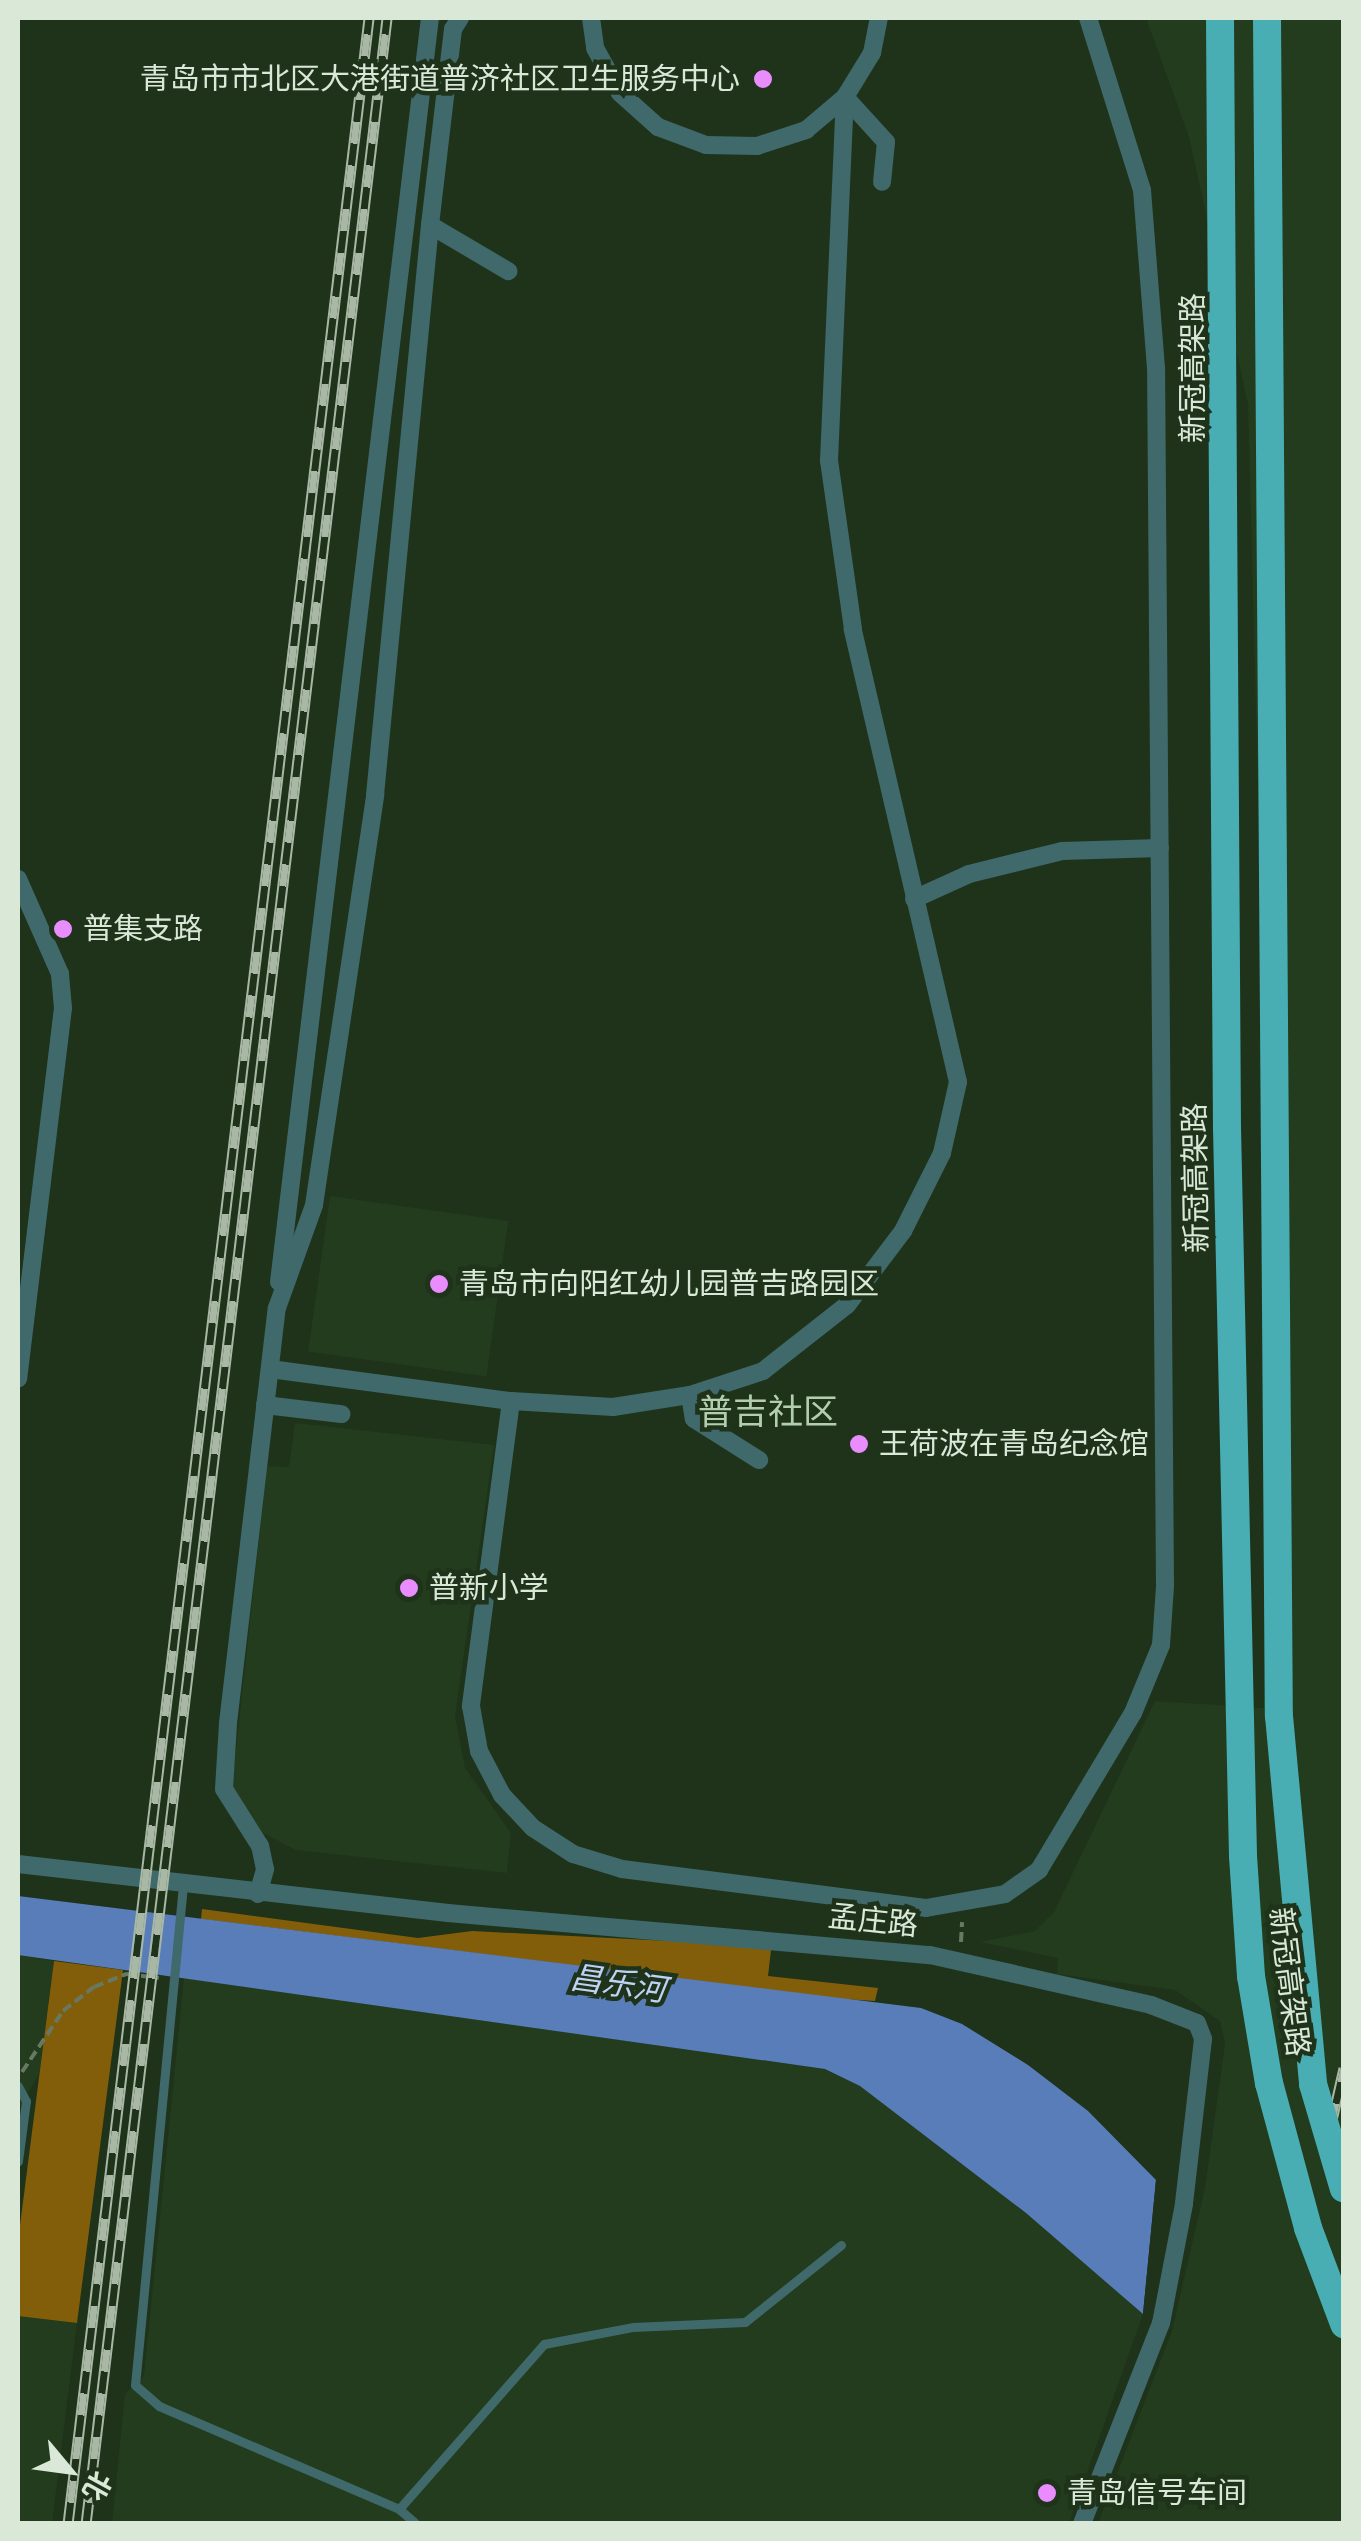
<!DOCTYPE html>
<html>
<head>
<meta charset="utf-8">
<style>
  body { margin:0 }
  #map { position:relative; width:1361px; height:2541px; overflow:hidden; background:#1e331a; font-family:"DM Sans","Noto Sans SC",sans-serif }
  div>[style] { position:absolute }
  .built>* { inset:0; background:#223c1d; transform-origin:0 0 }
  .forest>* { inset:0; background:#835e0a }
  .water>* { inset:0; background:#597db9 }
  .pier>* { inset:0; background:#1e331a }
  .path>* { height:4px; margin-top:-2px; transform-origin:0; background:repeating-linear-gradient(90deg,#677963 0 10px,transparent 0 15px) }
  .service>* { height:9px; margin:-4.5px; padding:0 4.5px; transform-origin:4.5px; border-radius:4.5px; background:#40696b }
  .minor>* { height:18px; margin:-9px; padding:0 9px; transform-origin:9px; border-radius:9px; background:#40696b }
  .rail>* { height:11px; margin-top:-5.5px; transform-origin:0; background:repeating-linear-gradient(90deg,#1e331a 0 22px,#a8b8a5 0 44px); box-sizing:border-box; border-block:2px solid #a8b8a5 }
  .trunk-bridge>* { height:28px; margin:-14px; padding:0 14px; transform-origin:14px; border-radius:14px; background:#48aeb4 }
  .dots>* { width:28px; height:28px; translate:-50% -50%; box-sizing:border-box; border:5px solid #1e331a; border-radius:50% }
  span { translate:-50% -50%; white-space:nowrap; text-align:center; line-height:1.15; -webkit-text-stroke:9px #1e331a; paint-order:stroke }
  .poi-label { font-size:30px; color:#dae8d7 }
  .right { translate:-100% -50%; text-align:right }
  .left { translate:0 -50%; text-align:left }
  .street-label { font-size:30px; color:#dae8d7 }
  .water-label { font-size:32px; color:#bdd2f4; font-style:italic }
  .quarter-label { font-size:35px; color:#b3ceae }
  .frame { position:absolute; inset:0; border:20px solid #dae8d7; pointer-events:none }
  .north { position:absolute; left:20px; top:2421px; width:100px; height:100px; -webkit-text-stroke:8px #1e331a; paint-order:stroke; rotate:119deg; font-size:28px; font-weight:700; line-height:40px; text-align:center; color:#dae8d7 }
  .north::after { content:''; display:block; margin:auto; width:35px; height:45px; background:#dae8d7; clip-path:polygon(50% 0,100% 100%,50% 72%,0 100%) }
</style>
</head>
<body>
<div id="map">
  <div class="built">
    <div style="clip-path:polygon(1146px 18px,1343px 18px,1343px 2523px,1098px 2523px,1172px 2331px,1205px 2188px,1225px 2044px,1220px 2021px,1175px 1990px,1057px 1974px,1058px 1958px,980px 1942px,1035px 1931px,1054px 1912px,1155px 1701px,1264px 1708px,1269px 1219px,1248px 404px,1189px 137px)"></div>
    <div style="left:330px;top:1196px;width:180px;height:157px;rotate:8deg"></div>
    <div style="clip-path:polygon(295px 1423px,494px 1445px,455px 1716px,465px 1768px,511px 1833px,507px 1873px,296px 1850px,261px 1832px,232px 1786px,267px 1466px,289px 1467px)"></div>
    <div style="clip-path:polygon(18px 1955px,54px 1961px,39px 2074px,18px 2109px)"></div>
    <div style="clip-path:polygon(184px 1978px,825px 2069px,860px 2086px,1026px 2213px,1143px 2314px,1069px 2523px,112px 2524px,125px 2394px,144px 2376px)"></div>
    <div style="clip-path:polygon(18px 2316px,77px 2323px,52px 2523px,18px 2524px)"></div>
  </div>
  <div class="forest">
    <div style="clip-path:polygon(202px 1909px,418px 1938px,472px 1931px,708px 1943px,771px 1950px,768px 1976px,878px 1988px,875px 2001px,843px 1999px,201px 1919px)"></div>
    <div style="clip-path:polygon(54px 1961px,123px 1970px,77px 2323px,18px 2316px,18px 2241px)"></div>
  </div>
  <div class="water">
    <div style="clip-path:polygon(18px 1896px,921px 2008px,962px 2024px,1028px 2065px,1088px 2111px,1156px 2180px,1143px 2314px,1026px 2213px,860px 2086px,825px 2069px,18px 1955px)"></div>
  </div>
  <div class="pier">
    <div style="clip-path:polygon(1156px 2180px,1161px 2183px,1147px 2317px,1143px 2314px)"></div>
  </div>
  <div class="path">
    <div style="left:961px;top:1942px;width:20px;rotate:-87deg"></div>
    <div style="left:22px;top:2072px;width:73px;rotate:-56.1deg"></div>
    <div style="left:63px;top:2011px;width:39px;rotate:-38deg"></div>
    <div style="left:94px;top:1987px;width:35px;rotate:-22deg"></div>
    <div style="left:126px;top:1974px;width:33px;rotate:7deg"></div>
  </div>
  <div class="service">
    <div style="left:183px;top:1885px;width:502px;rotate:95.48deg"></div>
    <div style="left:135px;top:2385px;width:32px;rotate:41deg"></div>
    <div style="left:159px;top:2406px;width:261px;rotate:23.2deg"></div>
    <div style="left:399px;top:2509px;width:23px;rotate:41deg"></div>
    <div style="left:18px;top:2086px;width:17px;rotate:62deg"></div>
    <div style="left:26px;top:2101px;width:61px;rotate:97.6deg"></div>
    <div style="left:399px;top:2509px;width:220px;rotate:-48.7deg"></div>
    <div style="left:544px;top:2344px;width:91px;rotate:-10.8deg"></div>
    <div style="left:633px;top:2327px;width:112px;rotate:-2.6deg"></div>
    <div style="left:745px;top:2322px;width:123px;rotate:-38.7deg"></div>
  </div>
  <div class="minor">
    <div style="left:460px;top:18px;width:13px;rotate:122deg"></div>
    <div style="left:453px;top:29px;width:197px;rotate:96.7deg"></div>
    <div style="left:430px;top:225px;width:91px;rotate:30.5deg"></div>
    <div style="left:591px;top:18px;width:30px;rotate:82deg"></div>
    <div style="left:595px;top:48px;width:51px;rotate:60.9deg"></div>
    <div style="left:620px;top:93px;width:51px;rotate:41.8deg"></div>
    <div style="left:658px;top:127px;width:51px;rotate:20.6deg"></div>
    <div style="left:706px;top:145px;width:51px;rotate:1.1deg"></div>
    <div style="left:757px;top:146px;width:52px;rotate:-18.1deg"></div>
    <div style="left:806px;top:130px;width:51px;rotate:-40.2deg"></div>
    <div style="left:845px;top:97px;width:52px;rotate:-58.5deg"></div>
    <div style="left:872px;top:53px;width:36px;rotate:-79deg"></div>
    <div style="left:845px;top:97px;width:61px;rotate:47.7deg"></div>
    <div style="left:886px;top:142px;width:40px;rotate:95.7deg"></div>
    <div style="left:18px;top:879px;width:104px;rotate:66.1deg"></div>
    <div style="left:60px;top:974px;width:34px;rotate:85deg"></div>
    <div style="left:63px;top:1008px;width:373px;rotate:96.9deg"></div>
    <div style="left:914px;top:899px;width:60px;rotate:-24.4deg"></div>
    <div style="left:969px;top:874px;width:96px;rotate:-13.9deg"></div>
    <div style="left:1062px;top:851px;width:98px;rotate:-1.8deg"></div>
    <div style="left:279px;top:1282px;width:1273px;rotate:-83.19deg"></div>
    <div style="left:270px;top:1369px;width:243px;rotate:7.6deg"></div>
    <div style="left:511px;top:1401px;width:102px;rotate:3.4deg"></div>
    <div style="left:613px;top:1407px;width:78px;rotate:-8.9deg"></div>
    <div style="left:690px;top:1395px;width:77px;rotate:-18.2deg"></div>
    <div style="left:763px;top:1371px;width:107px;rotate:-38.2deg"></div>
    <div style="left:847px;top:1305px;width:93px;rotate:-52.9deg"></div>
    <div style="left:903px;top:1231px;width:87px;rotate:-63.4deg"></div>
    <div style="left:942px;top:1153px;width:73px;rotate:-77.3deg"></div>
    <div style="left:958px;top:1082px;width:465px;rotate:-103.1deg"></div>
    <div style="left:853px;top:629px;width:170px;rotate:-98.1deg"></div>
    <div style="left:829px;top:461px;width:364px;rotate:-87.5deg"></div>
    <div style="left:690px;top:1395px;width:24px;rotate:81deg"></div>
    <div style="left:694px;top:1419px;width:77px;rotate:32.2deg"></div>
    <div style="left:511px;top:1401px;width:308px;rotate:97.5deg"></div>
    <div style="left:471px;top:1706px;width:46px;rotate:79.9deg"></div>
    <div style="left:479px;top:1751px;width:50px;rotate:62.4deg"></div>
    <div style="left:502px;top:1795px;width:45px;rotate:46.8deg"></div>
    <div style="left:533px;top:1828px;width:48px;rotate:33deg"></div>
    <div style="left:573px;top:1854px;width:51px;rotate:17deg"></div>
    <div style="left:622px;top:1869px;width:306px;rotate:7.3deg"></div>
    <div style="left:926px;top:1908px;width:80px;rotate:-10deg"></div>
    <div style="left:1005px;top:1894px;width:42px;rotate:-35.2deg"></div>
    <div style="left:1039px;top:1870px;width:183px;rotate:-59.1deg"></div>
    <div style="left:1133px;top:1713px;width:74px;rotate:-67.6deg"></div>
    <div style="left:1161px;top:1645px;width:59px;rotate:-86.1deg"></div>
    <div style="left:1165px;top:1586px;width:1218px;rotate:-90.42deg"></div>
    <div style="left:1156px;top:368px;width:179px;rotate:-94.5deg"></div>
    <div style="left:1142px;top:190px;width:180px;rotate:-107.4deg"></div>
    <div style="left:265px;top:1405px;width:77px;rotate:6.8deg"></div>
    <div style="left:18px;top:1864px;width:433px;rotate:6.5deg"></div>
    <div style="left:448px;top:1913px;width:484px;rotate:5deg"></div>
    <div style="left:930px;top:1955px;width:227px;rotate:12.7deg"></div>
    <div style="left:1151px;top:2005px;width:49px;rotate:21.4deg"></div>
    <div style="left:1197px;top:2023px;width:17px;rotate:69deg"></div>
    <div style="left:1203px;top:2039px;width:166px;rotate:96.6deg"></div>
    <div style="left:1184px;top:2204px;width:121px;rotate:100.9deg"></div>
    <div style="left:1161px;top:2323px;width:216px;rotate:111.5deg"></div>
    <div style="left:258px;top:1894px;width:26px;rotate:-74deg"></div>
    <div style="left:265px;top:1869px;width:24px;rotate:-102deg"></div>
    <div style="left:260px;top:1846px;width:67px;rotate:-122.3deg"></div>
    <div style="left:224px;top:1789px;width:66px;rotate:-86.5deg"></div>
    <div style="left:228px;top:1723px;width:418px;rotate:-83.3deg"></div>
    <div style="left:277px;top:1308px;width:109px;rotate:-70.2deg"></div>
    <div style="left:314px;top:1205px;width:415px;rotate:-81.5deg"></div>
    <div style="left:375px;top:795px;width:573px;rotate:-84.49deg"></div>
  </div>
  <div class="rail">
    <div style="left:1326px;top:2146px;width:80px;rotate:-77deg"></div>
    <div style="left:68px;top:2524px;width:2524px;rotate:-83.15deg"></div>
    <div style="left:86px;top:2524px;width:2524px;rotate:-83.15deg"></div>
  </div>
  <div class="trunk-bridge">
    <div style="left:1220px;top:18px;width:1110px;rotate:89.64deg"></div>
    <div style="left:1227px;top:1128px;width:728px;rotate:88.74deg"></div>
    <div style="left:1243px;top:1856px;width:120px;rotate:86.2deg"></div>
    <div style="left:1251px;top:1976px;width:109px;rotate:80.5deg"></div>
    <div style="left:1269px;top:2083px;width:150px;rotate:74.9deg"></div>
    <div style="left:1308px;top:2228px;width:103px;rotate:69.4deg"></div>
    <div style="left:1267px;top:18px;width:1698px;rotate:89.6deg"></div>
    <div style="left:1279px;top:1716px;width:370px;rotate:84.7deg"></div>
    <div style="left:1313px;top:2084px;width:109px;rotate:73.6deg"></div>
  </div>
  <div class="dots">
    <div style="left:763px;top:79px;background:#e98dfe"></div>
    <div style="left:63px;top:929px;background:#e98dfe"></div>
    <div style="left:439px;top:1284px;background:#e98dfe"></div>
    <div style="left:859px;top:1444px;background:#e98dfe"></div>
    <div style="left:409px;top:1588px;background:#e98dfe"></div>
    <div style="left:1047px;top:2493px;background:#e98dfe"></div>
  </div>
  <div class="poi-label">
    <span class="right" style="left:740px;top:79px">青岛市市北区大港街道普济社区卫生服务中心</span>
    <span class="left" style="left:83px;top:929px">普集支路</span>
    <span class="left" style="left:459px;top:1284px">青岛市向阳红幼儿园普吉路园区</span>
    <span class="left" style="left:879px;top:1444px">王荷波在青岛纪念馆</span>
    <span class="left" style="left:429px;top:1588px">普新小学</span>
    <span class="left" style="left:1067px;top:2493px">青岛信号车间</span>
  </div>
  <div class="street-label">
    <span style="left:1193px;top:368px;rotate:-90deg">新冠高架路</span>
    <span style="left:1196px;top:1178px;rotate:-91deg">新冠高架路</span>
    <span style="left:873px;top:1921px;rotate:6deg">孟庄路</span>
    <span style="left:1289px;top:1982px;rotate:83deg">新冠高架路</span>
  </div>
  <div class="water-label">
    <span style="left:618px;top:1984px;rotate:8deg">昌乐河</span>
  </div>
  <div class="quarter-label">
    <span style="left:768px;top:1412px">普吉社区</span>
  </div>
  <div class="frame"></div>
  <div class="north">北</div>
</div>
</body>
</html>
